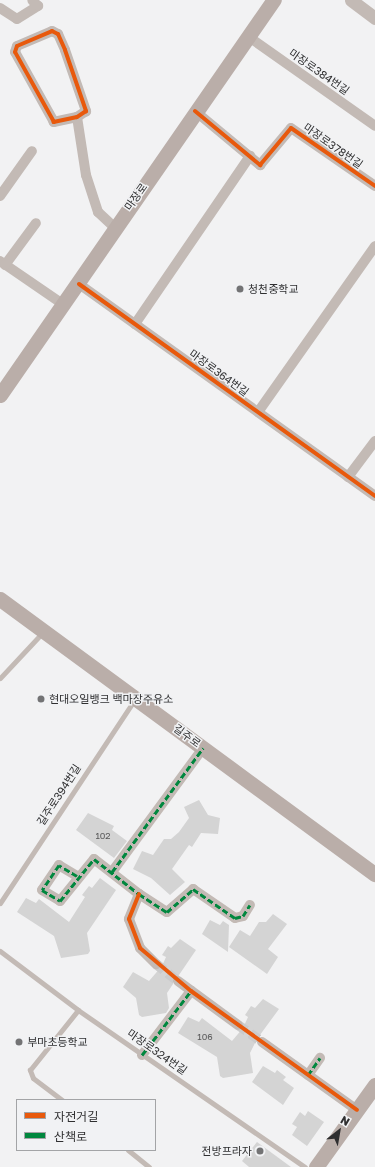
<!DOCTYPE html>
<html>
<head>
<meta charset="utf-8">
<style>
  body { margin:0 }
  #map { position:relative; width:375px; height:1167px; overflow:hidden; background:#f2f2f3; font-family:"Golos Text","Noto Sans KR",sans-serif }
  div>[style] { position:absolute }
  .building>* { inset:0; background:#d4d4d4 }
  .minor-tunnel>* { height:10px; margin-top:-5px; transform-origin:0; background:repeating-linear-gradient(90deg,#cbcbcc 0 10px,transparent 0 15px) }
  .service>* { height:5px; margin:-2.5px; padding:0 2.5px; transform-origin:2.5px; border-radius:2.5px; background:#c3bab5 }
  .minor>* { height:10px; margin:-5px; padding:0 5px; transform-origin:5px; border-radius:5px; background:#c3bab5 }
  .tertiary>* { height:13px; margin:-6.5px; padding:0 6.5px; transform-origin:6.5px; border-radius:6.5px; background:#c3bab5 }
  .secondary>* { height:15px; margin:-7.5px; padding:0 7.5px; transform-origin:7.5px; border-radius:7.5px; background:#baaea9 }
  .quiet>* { height:3px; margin-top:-1.5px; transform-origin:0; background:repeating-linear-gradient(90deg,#00873e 0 6px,transparent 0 9px) }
  .cycleway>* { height:4px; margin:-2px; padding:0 2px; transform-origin:2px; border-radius:2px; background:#e8590c }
  .dots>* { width:11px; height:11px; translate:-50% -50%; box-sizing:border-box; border:2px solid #f1f2f4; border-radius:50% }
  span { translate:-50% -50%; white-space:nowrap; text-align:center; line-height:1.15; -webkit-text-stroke:3px #f1f2f4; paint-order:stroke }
  .number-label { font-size:9px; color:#585859 }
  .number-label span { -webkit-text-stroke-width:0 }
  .street-label { font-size:11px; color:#2f2f30 }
  .poi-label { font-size:11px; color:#2f2f30 }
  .left { translate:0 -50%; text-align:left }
  .right { translate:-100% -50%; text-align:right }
  .legend { position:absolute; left:16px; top:1099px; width:140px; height:52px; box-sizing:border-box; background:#f1f2f4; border:1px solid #a3a4a6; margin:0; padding:5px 7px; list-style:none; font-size:12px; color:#2f2f30 }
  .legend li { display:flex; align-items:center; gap:8px; height:20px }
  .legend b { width:20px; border:1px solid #a3a4a6 }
  .north { position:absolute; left:319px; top:1111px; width:40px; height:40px; -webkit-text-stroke:3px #f1f2f4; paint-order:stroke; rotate:31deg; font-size:11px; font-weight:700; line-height:16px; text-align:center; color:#2f2f30 }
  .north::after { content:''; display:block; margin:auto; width:14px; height:18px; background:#2f2f30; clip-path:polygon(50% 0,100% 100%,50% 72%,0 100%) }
</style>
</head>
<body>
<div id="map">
  <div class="building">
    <div style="clip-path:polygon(199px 800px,208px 815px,220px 818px,218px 834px,201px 833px,192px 847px,189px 845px,172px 869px,185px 882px,170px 895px,151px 878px,133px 869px,142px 851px,153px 855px,164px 839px,171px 839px,179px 832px,189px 818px,184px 807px)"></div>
    <div style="clip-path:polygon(88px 813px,114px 826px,112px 830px,127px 841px,114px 858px,76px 830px)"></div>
    <div style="clip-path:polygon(100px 878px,116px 890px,87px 933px,90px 951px,88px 954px,61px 958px,54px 936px,17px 912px,26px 898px,36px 903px,39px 899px,69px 922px,85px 897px,82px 895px,89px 886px,92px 888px)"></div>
    <div style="clip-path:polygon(273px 914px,287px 924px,268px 949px,278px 957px,267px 974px,229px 947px,240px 930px,250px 936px,259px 922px,266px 922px)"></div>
    <div style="clip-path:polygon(210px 920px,220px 925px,223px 921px,229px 925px,228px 952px,202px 934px)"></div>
    <div style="clip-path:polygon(180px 939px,196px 950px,179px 975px,173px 978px,173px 984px,167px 993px,169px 1008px,166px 1013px,142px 1017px,139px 1015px,136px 998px,123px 987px,133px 972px,149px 981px,162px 966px,166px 957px,162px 955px,168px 946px,171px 948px)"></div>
    <div style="clip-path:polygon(263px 999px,279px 1009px,257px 1039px,250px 1053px,253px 1073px,223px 1078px,220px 1076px,217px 1057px,178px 1033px,188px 1017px,199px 1022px,202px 1018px,232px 1041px,243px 1028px,248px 1017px,245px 1015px,251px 1006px,255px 1008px)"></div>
    <div style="clip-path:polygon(263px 1066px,275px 1073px,277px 1070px,286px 1077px,283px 1080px,294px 1088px,283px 1105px,252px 1082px)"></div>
    <div style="clip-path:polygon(308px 1111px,324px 1122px,307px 1146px,292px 1135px,297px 1127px,292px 1124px,300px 1112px,305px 1116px)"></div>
    <div style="clip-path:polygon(257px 1142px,291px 1167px,249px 1167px,242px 1161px)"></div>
  </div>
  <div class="minor-tunnel">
    <div style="left:156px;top:964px;width:28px;rotate:38deg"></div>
    <div style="left:238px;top:1025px;width:29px;rotate:35deg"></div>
  </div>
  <div class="service">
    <div style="left:0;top:678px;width:63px;rotate:-46.9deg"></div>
    <div style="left:0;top:903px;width:245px;rotate:-56.5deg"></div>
    <div style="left:0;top:951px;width:98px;rotate:37.1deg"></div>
    <div style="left:78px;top:1010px;width:276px;rotate:34.7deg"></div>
    <div style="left:62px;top:1100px;width:36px;rotate:-143deg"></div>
    <div style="left:33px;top:1078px;width:9px;rotate:-111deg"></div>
    <div style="left:30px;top:1070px;width:77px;rotate:-51.3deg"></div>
    <div style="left:128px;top:1150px;width:27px;rotate:39deg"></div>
  </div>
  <div class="minor">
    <div style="left:0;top:8px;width:20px;rotate:33deg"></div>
    <div style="left:17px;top:19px;width:25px;rotate:-32deg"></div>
    <div style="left:38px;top:6px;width:8px;rotate:-135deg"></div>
    <div style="left:52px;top:31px;width:7px;rotate:27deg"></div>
    <div style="left:58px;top:34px;width:17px;rotate:66deg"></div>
    <div style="left:65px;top:50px;width:65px;rotate:71deg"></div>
    <div style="left:86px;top:111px;width:11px;rotate:146deg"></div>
    <div style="left:77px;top:117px;width:24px;rotate:168deg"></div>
    <div style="left:54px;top:122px;width:80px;rotate:-119.1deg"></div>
    <div style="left:15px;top:52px;width:6px;rotate:-72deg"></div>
    <div style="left:17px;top:46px;width:38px;rotate:-23deg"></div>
    <div style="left:249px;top:37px;width:154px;rotate:35.2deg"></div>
    <div style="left:195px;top:111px;width:85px;rotate:39.7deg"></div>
    <div style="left:260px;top:165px;width:48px;rotate:-50deg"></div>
    <div style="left:291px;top:128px;width:102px;rotate:34.6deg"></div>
    <div style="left:77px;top:117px;width:59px;rotate:81.2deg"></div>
    <div style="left:86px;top:175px;width:39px;rotate:72deg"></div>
    <div style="left:98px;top:212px;width:22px;rotate:43deg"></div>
    <div style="left:0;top:196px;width:55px;rotate:-54.6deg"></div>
    <div style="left:0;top:261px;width:78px;rotate:34.5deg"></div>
    <div style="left:5px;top:265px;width:52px;rotate:-53.6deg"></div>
    <div style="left:79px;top:284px;width:364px;rotate:35.6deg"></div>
    <div style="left:135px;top:324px;width:204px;rotate:-55.6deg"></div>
    <div style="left:258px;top:412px;width:203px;rotate:-54.8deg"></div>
    <div style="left:348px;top:477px;width:45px;rotate:-53.1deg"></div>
    <div style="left:112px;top:872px;width:154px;rotate:-53.7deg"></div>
    <div style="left:77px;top:876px;width:21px;rotate:-149deg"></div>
    <div style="left:59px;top:865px;width:30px;rotate:124deg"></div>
    <div style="left:42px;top:890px;width:21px;rotate:31deg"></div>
    <div style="left:60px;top:901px;width:54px;rotate:-51deg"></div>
    <div style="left:94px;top:859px;width:57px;rotate:37.9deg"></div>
    <div style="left:139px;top:894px;width:33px;rotate:33deg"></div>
    <div style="left:167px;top:912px;width:35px;rotate:-41deg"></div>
    <div style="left:193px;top:889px;width:51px;rotate:34.6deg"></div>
    <div style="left:235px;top:918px;width:8px;rotate:-14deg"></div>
    <div style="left:243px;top:916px;width:13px;rotate:-58deg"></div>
    <div style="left:139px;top:894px;width:27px;rotate:112deg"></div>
    <div style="left:129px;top:919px;width:31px;rotate:69deg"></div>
    <div style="left:140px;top:948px;width:23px;rotate:45deg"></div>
    <div style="left:178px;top:981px;width:74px;rotate:36.3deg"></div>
    <div style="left:262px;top:1042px;width:117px;rotate:35.6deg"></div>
    <div style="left:142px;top:1055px;width:81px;rotate:-52.6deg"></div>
    <div style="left:308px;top:1075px;width:21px;rotate:-55deg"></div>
  </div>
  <div class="tertiary">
    <div style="left:351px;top:0;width:30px;rotate:37deg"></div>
  </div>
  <div class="secondary">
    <div style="left:0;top:395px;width:481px;rotate:-55.3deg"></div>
    <div style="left:0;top:599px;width:465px;rotate:36.3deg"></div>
    <div style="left:316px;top:1167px;width:101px;rotate:-54.3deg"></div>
  </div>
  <div class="quiet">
    <div style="left:112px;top:872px;width:154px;rotate:-53.7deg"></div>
    <div style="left:77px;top:876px;width:21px;rotate:-149deg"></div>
    <div style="left:59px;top:865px;width:30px;rotate:124deg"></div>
    <div style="left:42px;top:890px;width:21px;rotate:31deg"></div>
    <div style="left:60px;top:901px;width:54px;rotate:-51deg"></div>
    <div style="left:94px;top:859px;width:57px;rotate:37.9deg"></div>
    <div style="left:139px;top:894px;width:33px;rotate:33deg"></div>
    <div style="left:167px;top:912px;width:35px;rotate:-41deg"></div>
    <div style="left:193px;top:889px;width:51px;rotate:34.6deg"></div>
    <div style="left:235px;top:918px;width:8px;rotate:-14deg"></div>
    <div style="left:243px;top:916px;width:13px;rotate:-58deg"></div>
    <div style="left:142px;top:1055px;width:81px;rotate:-52.6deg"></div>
    <div style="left:308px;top:1075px;width:21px;rotate:-55deg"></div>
  </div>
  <div class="cycleway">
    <div style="left:52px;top:31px;width:7px;rotate:27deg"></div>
    <div style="left:58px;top:34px;width:17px;rotate:66deg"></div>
    <div style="left:65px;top:50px;width:65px;rotate:71deg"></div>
    <div style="left:86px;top:111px;width:11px;rotate:146deg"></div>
    <div style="left:77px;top:117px;width:24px;rotate:168deg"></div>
    <div style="left:54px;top:122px;width:80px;rotate:-119.1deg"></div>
    <div style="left:15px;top:52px;width:6px;rotate:-72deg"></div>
    <div style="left:17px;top:46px;width:38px;rotate:-23deg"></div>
    <div style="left:195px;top:111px;width:85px;rotate:39.7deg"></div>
    <div style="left:260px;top:165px;width:48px;rotate:-50deg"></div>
    <div style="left:291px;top:128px;width:102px;rotate:34.6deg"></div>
    <div style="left:79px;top:284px;width:364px;rotate:35.6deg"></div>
    <div style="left:139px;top:894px;width:27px;rotate:112deg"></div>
    <div style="left:129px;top:919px;width:31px;rotate:69deg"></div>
    <div style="left:140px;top:948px;width:67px;rotate:40.1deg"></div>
    <div style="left:191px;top:991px;width:204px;rotate:35.6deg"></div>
  </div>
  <div class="dots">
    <div style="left:240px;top:289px;background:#737374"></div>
    <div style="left:41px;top:699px;background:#737374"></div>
    <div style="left:19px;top:1042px;background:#737374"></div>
    <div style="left:260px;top:1151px;background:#737374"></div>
  </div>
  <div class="number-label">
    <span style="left:103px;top:836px">102</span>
    <span style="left:205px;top:1037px">106</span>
  </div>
  <div class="street-label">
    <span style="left:319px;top:72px;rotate:35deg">마장로384번길</span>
    <span style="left:333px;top:146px;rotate:35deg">마장로378번길</span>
    <span style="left:136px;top:197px;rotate:-55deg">마장로</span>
    <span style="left:219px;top:373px;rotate:36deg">마장로364번길</span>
    <span style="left:187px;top:736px;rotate:36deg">길주로</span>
    <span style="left:59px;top:795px;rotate:-57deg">길주로394번길</span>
    <span style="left:157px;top:1052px;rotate:35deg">마장로324번길</span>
  </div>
  <div class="poi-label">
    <span class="left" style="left:248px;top:289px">청천중학교</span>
    <span class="left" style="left:49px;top:699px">현대오일뱅크 백마장주유소</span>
    <span class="left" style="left:27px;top:1042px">부마초등학교</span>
    <span class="right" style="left:252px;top:1151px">전방프라자</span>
  </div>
  <ul class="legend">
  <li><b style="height:5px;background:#e8590c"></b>자전거길</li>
  <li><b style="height:5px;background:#00873e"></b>산책로</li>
  </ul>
  <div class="north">N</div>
</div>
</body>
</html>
